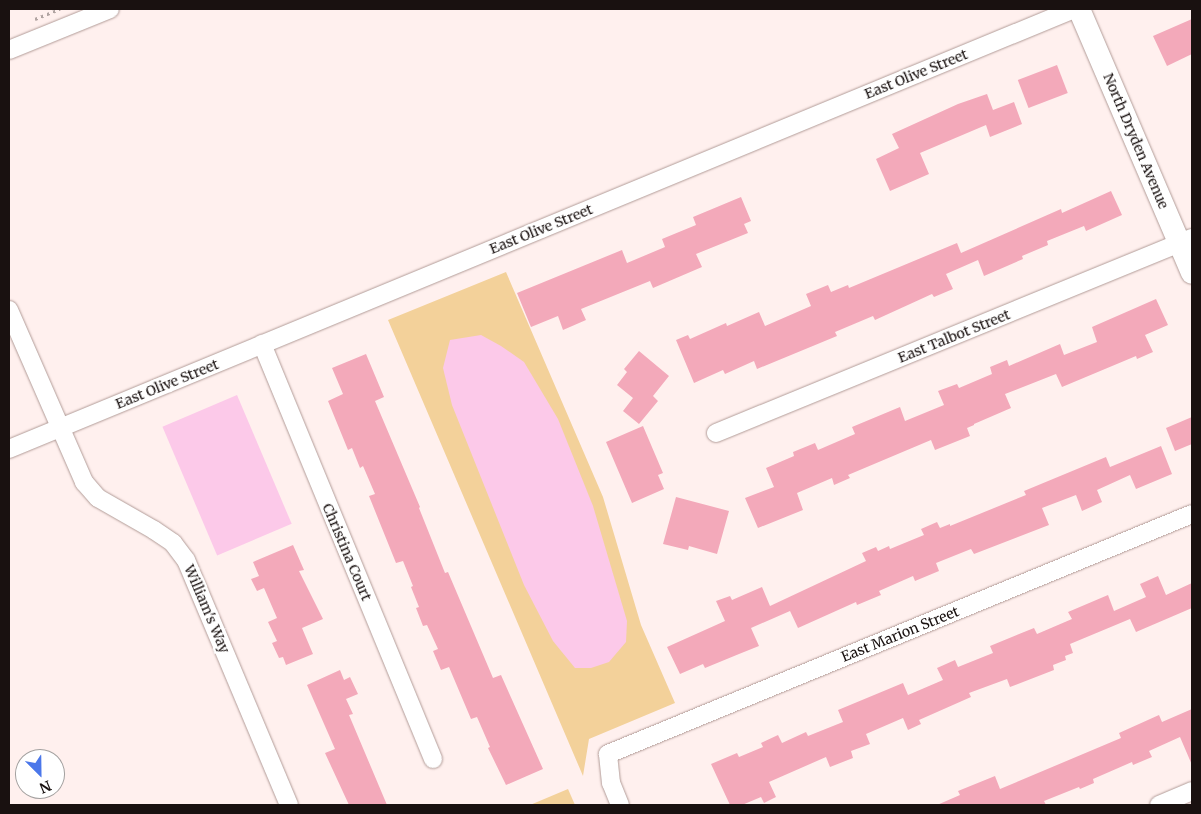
<!DOCTYPE html>
<html>
<head>
<meta charset="utf-8">
<style>
  body { margin:0 }
  #map { position:relative; width:1201px; height:814px; overflow:hidden; background:#fff0ee; font-family:Merriweather,serif }
  div>[style] { position:absolute }
  .green>* { inset:0; background:#f3d19a }
  .water>* { inset:0; background:#fcc9e9; transform-origin:0 0 }
  .building>* { inset:0; background:#f3a9ba; transform-origin:0 0 }
  .path>* { height:3px; margin-top:-1.5px; transform-origin:0; background:repeating-linear-gradient(90deg,#b0a3a1 0 2.5px,transparent 0 6.5px) }
  .roads { filter:drop-shadow(0 0 1px #b29c98) drop-shadow(0 0 1px #b29c98) }
  .minor>* { height:18px; margin:-9px; padding:0 9px; transform-origin:9px; border-radius:9px; background:#fff }
  .tertiary>* { height:22px; margin:-11px; padding:0 11px; transform-origin:11px; border-radius:11px; background:#fff }
  span { translate:-50% -50%; white-space:nowrap; text-align:center; line-height:1.15; -webkit-text-stroke:5px #fff; paint-order:stroke }
  .street-label { font-size:14px; color:#191110 }
  .frame { position:absolute; inset:0; border:10px solid #191110; pointer-events:none }
  .north { position:absolute; left:15px; top:749px; width:50px; height:50px; box-sizing:border-box; background:#fff; border:1px solid #a3a09f; border-radius:50%; rotate:157deg; font-size:14px; font-weight:700; line-height:20px; text-align:center; color:#191110 }
  .north::after { content:''; display:block; margin:auto; width:18px; height:22px; background:#4b77ea; clip-path:polygon(50% 0,100% 100%,50% 72%,0 100%) }
</style>
</head>
<body>
<div id="map">
  <div class="green">
    <div style="clip-path:polygon(506px 272px,603px 497px,641px 625px,675px 703px,589px 739px,583px 776px,388px 320px)"></div>
    <div style="clip-path:polygon(568px 789px,575px 805px,530px 805px)"></div>
  </div>
  <div class="water">
    <div style="clip-path:polygon(481px 335px,501px 346px,524px 362px,558px 419px,593px 506px,627px 621px,626px 642px,609px 662px,591px 668px,575px 668px,553px 641px,524px 585px,452px 405px,443px 368px,450px 340px)"></div>
    <div style="left:237px;top:395px;width:140px;height:81px;rotate:67deg"></div>
  </div>
  <div class="building">
    <div style="clip-path:polygon(1192px 19px,1192px 54px,1167px 66px,1153px 36px)"></div>
    <div style="left:1057px;top:65px;width:30px;height:42px;rotate:69deg"></div>
    <div style="clip-path:polygon(987px 94px,993px 110px,1014px 102px,1022px 124px,990px 137px,986px 125px,920px 153px,929px 174px,890px 191px,876px 159px,899px 148px,892px 134px,958px 104px)"></div>
    <div style="clip-path:polygon(1111px 191px,1122px 215px,1086px 231px,1084px 226px,1047px 241px,1048px 245px,1022px 256px,1023px 259px,984px 276px,978px 260px,946px 274px,953px 289px,934px 297px,932px 294px,875px 320px,873px 316px,835px 332px,837px 336px,757px 369px,754px 361px,725px 374px,723px 370px,694px 383px,676px 340px,688px 335px,690px 339px,726px 323px,727px 326px,759px 312px,765px 326px,811px 306px,806px 294px,828px 285px,831px 292px,848px 285px,849px 288px,957px 243px,961px 253px,1061px 209px,1062px 213px)"></div>
    <div style="clip-path:polygon(741px 197px,751px 221px,744px 224px,748px 233px,696px 254px,702px 267px,653px 288px,650px 281px,581px 309px,586px 320px,563px 330px,558px 316px,531px 327px,517px 293px,622px 250px,627px 263px,665px 247px,662px 239px,696px 225px,693px 217px)"></div>
    <div style="clip-path:polygon(1156px 299px,1168px 325px,1145px 335px,1153px 352px,1137px 359px,1136px 356px,1062px 387px,1056px 374px,1005px 394px,1011px 408px,974px 424px,974px 425px,967px 428px,970px 436px,935px 450px,931px 440px,848px 475px,850px 478px,834px 485px,832px 478px,797px 493px,803px 510px,758px 528px,745px 498px,774px 487px,766px 468px,794px 456px,793px 452px,815px 443px,818px 450px,855px 434px,852px 427px,900px 407px,905px 421px,944px 405px,938px 391px,957px 384px,959px 388px,992px 374px,990px 367px,1007px 360px,1009px 366px,1060px 344px,1064px 355px,1097px 342px,1092px 327px)"></div>
    <div style="clip-path:polygon(639px 351px,669px 376px,653px 396px,658px 401px,639px 424px,623px 411px,633px 398px,617px 385px,627px 372px,624px 369px)"></div>
    <div style="clip-path:polygon(366px 354px,384px 397px,375px 401px,420px 507px,419px 508px,445px 573px,448px 572px,493px 678px,501px 675px,543px 769px,506px 785px,488px 748px,490px 747px,477px 717px,471px 719px,449px 667px,441px 670px,433px 651px,438px 649px,427px 625px,423px 626px,416px 608px,419px 607px,411px 587px,413px 586px,403px 561px,396px 563px,369px 496px,375px 494px,363px 466px,360px 468px,352px 448px,348px 450px,328px 401px,343px 394px,332px 368px)"></div>
    <div style="clip-path:polygon(1192px 417px,1192px 444px,1175px 451px,1166px 428px)"></div>
    <div style="clip-path:polygon(643px 426px,663px 473px,658px 475px,664px 489px,632px 503px,606px 442px)"></div>
    <div style="clip-path:polygon(1161px 446px,1172px 474px,1136px 489px,1130px 475px,1097px 490px,1102px 502px,1082px 511px,1076px 495px,1042px 508px,1049px 525px,974px 554px,971px 549px,936px 563px,939px 571px,915px 581px,913px 576px,879px 591px,881px 595px,857px 605px,856px 602px,798px 628px,790px 611px,751px 628px,759px 646px,739px 654px,705px 668px,703px 664px,680px 674px,667px 647px,725px 621px,716px 601px,730px 596px,732px 600px,762px 587px,770px 606px,866px 561px,862px 553px,876px 547px,878px 551px,889px 546px,890px 549px,924px 535px,921px 529px,937px 522px,940px 528px,950px 524px,950px 526px,1026px 495px,1024px 491px,1106px 457px,1110px 467px)"></div>
    <div style="clip-path:polygon(676px 497px,729px 511px,717px 554px,689px 546px,688px 550px,663px 544px)"></div>
    <div style="clip-path:polygon(293px 545px,304px 570px,299px 571px,323px 619px,302px 628px,313px 654px,286px 665px,283px 657px,279px 658px,272px 643px,277px 641px,268px 622px,277px 618px,264px 588px,257px 591px,251px 579px,259px 576px,253px 562px)"></div>
    <div style="clip-path:polygon(1158px 576px,1166px 595px,1192px 583px,1192px 608px,1136px 632px,1130px 619px,1070px 644px,1073px 653px,1065px 656px,1066px 660px,1053px 665px,1054px 670px,1010px 687px,1007px 679px,969px 693px,971px 697px,919px 720px,921px 724px,908px 730px,903px 718px,866px 734px,870px 744px,851px 751px,853px 758px,830px 767px,826px 757px,769px 782px,776px 797px,764px 803px,761px 797px,742px 805px,730px 805px,711px 764px,737px 753px,739px 757px,763px 747px,761px 743px,778px 735px,782px 743px,806px 732px,808px 736px,843px 722px,838px 710px,903px 683px,908px 695px,943px 680px,937px 668px,955px 660px,958px 667px,993px 653px,990px 646px,1034px 628px,1037px 634px,1072px 619px,1068px 612px,1108px 595px,1114px 611px,1146px 597px,1140px 584px)"></div>
    <div style="clip-path:polygon(340px 670px,344px 680px,350px 677px,358px 694px,346px 699px,353px 714px,349px 715px,387px 805px,349px 805px,325px 753px,335px 749px,307px 685px)"></div>
    <div style="clip-path:polygon(1192px 709px,1192px 765px,1180px 737px,1149px 751px,1152px 757px,1133px 765px,1132px 762px,1093px 779px,1094px 783px,1080px 789px,1079px 787px,1044px 801px,1046px 805px,937px 805px,960px 795px,958px 791px,995px 776px,1000px 789px,1121px 738px,1119px 733px,1159px 715px,1162px 722px)"></div>
  </div>
  <div class="path">
    <div style="left:35px;top:19px;width:27px;rotate:-22deg"></div>
  </div>
  <div class="roads">
    <div class="minor">
      <div style="left:9px;top:50px;width:109px;rotate:-22.1deg"></div>
      <div style="left:9px;top:310px;width:188px;rotate:66.4deg"></div>
      <div style="left:84px;top:482px;width:21px;rotate:49deg"></div>
      <div style="left:98px;top:498px;width:64px;rotate:29.7deg"></div>
      <div style="left:154px;top:530px;width:23px;rotate:34deg"></div>
      <div style="left:173px;top:543px;width:21px;rotate:53deg"></div>
      <div style="left:186px;top:560px;width:266px;rotate:67.2deg"></div>
      <div style="left:262px;top:344px;width:449px;rotate:67.6deg"></div>
      <div style="left:716px;top:433px;width:514px;rotate:-22.28deg"></div>
      <div style="left:9px;top:449px;width:1152px;rotate:-22.45deg"></div>
      <div style="left:620px;top:805px;width:24px;rotate:-112deg"></div>
      <div style="left:611px;top:783px;width:29px;rotate:-96deg"></div>
      <div style="left:608px;top:754px;width:631px;rotate:-22.34deg"></div>
      <div style="left:1159px;top:805px;width:36px;rotate:-23deg"></div>
    </div>
    <div class="tertiary">
      <div style="left:1079px;top:9px;width:287px;rotate:66.8deg"></div>
    </div>
  </div>
  <div class="street-label">
    <span style="left:916px;top:74px;rotate:-22deg">East Olive Street</span>
    <span style="left:1136px;top:141px;rotate:67deg">North Dryden Avenue</span>
    <span style="left:541px;top:229px;rotate:-22deg">East Olive Street</span>
    <span style="left:954px;top:336px;rotate:-22deg">East Talbot Street</span>
    <span style="left:167px;top:384px;rotate:-22deg">East Olive Street</span>
    <span style="left:347px;top:552px;rotate:67deg">Christina Court</span>
    <span style="left:207px;top:609px;rotate:67deg">William's Way</span>
    <span style="left:900px;top:634px;rotate:-22deg">East Marion Street</span>
  </div>
  <div class="frame"></div>
  <div class="north">N</div>
</div>
</body>
</html>
